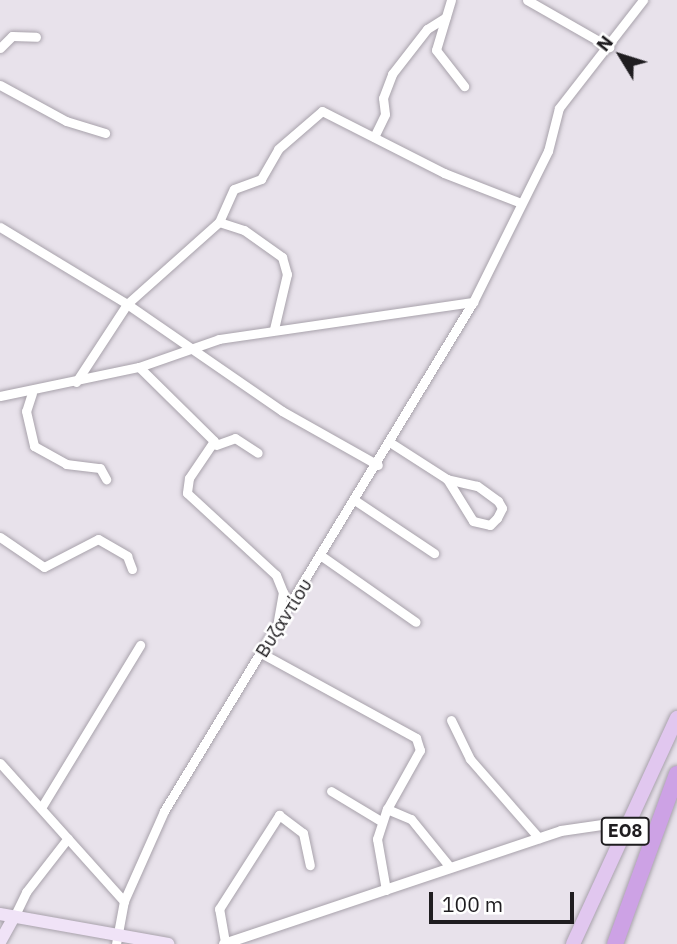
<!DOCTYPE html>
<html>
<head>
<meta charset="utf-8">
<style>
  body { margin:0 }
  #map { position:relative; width:677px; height:944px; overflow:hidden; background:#e8e2eb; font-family:"IBM Plex Sans",sans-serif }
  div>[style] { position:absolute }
  .roads { filter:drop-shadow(0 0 2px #a8a2ab) drop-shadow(0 0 2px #a8a2ab) }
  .minor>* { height:9px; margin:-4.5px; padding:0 4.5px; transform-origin:4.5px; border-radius:4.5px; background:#fff }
  .tertiary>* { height:10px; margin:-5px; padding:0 5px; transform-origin:5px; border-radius:5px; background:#fff }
  .secondary>* { height:12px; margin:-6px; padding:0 6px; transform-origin:6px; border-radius:6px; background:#f0e3f7 }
  .primary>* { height:14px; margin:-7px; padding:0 7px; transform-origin:7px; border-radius:7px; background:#e1c7ef }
  .motorway>* { height:16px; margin:-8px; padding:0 8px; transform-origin:8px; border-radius:8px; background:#cda2e5 }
  span { translate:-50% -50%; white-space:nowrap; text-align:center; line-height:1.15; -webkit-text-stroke:5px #fff; paint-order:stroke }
  .shield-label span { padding:2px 5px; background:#fff; border:2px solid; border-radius:5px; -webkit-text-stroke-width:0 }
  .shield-label { font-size:18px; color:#1f1d20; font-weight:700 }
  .street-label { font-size:19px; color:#1f1d20 }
  .north { position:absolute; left:586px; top:21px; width:70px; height:70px; -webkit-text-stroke:5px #fff; paint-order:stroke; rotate:308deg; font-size:19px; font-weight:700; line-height:28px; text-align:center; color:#1f1d20 }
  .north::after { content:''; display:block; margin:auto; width:24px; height:32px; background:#1f1d20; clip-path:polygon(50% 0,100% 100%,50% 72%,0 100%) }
  .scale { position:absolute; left:429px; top:892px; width:145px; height:32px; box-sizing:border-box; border:4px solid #1f1d20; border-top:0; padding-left:9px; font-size:21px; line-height:24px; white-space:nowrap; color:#1f1d20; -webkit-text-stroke:5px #fff; paint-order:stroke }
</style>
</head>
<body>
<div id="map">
  <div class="roads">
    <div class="minor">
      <div style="left:451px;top:0;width:52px;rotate:106.7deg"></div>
      <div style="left:436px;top:50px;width:46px;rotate:52.1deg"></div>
      <div style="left:527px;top:0;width:95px;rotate:29.8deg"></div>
      <div style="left:0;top:48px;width:17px;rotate:-45deg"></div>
      <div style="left:12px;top:36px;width:24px;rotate:2deg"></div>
      <div style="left:0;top:85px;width:75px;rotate:28.6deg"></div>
      <div style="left:66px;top:121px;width:41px;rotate:17.1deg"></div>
      <div style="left:374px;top:137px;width:25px;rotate:-64deg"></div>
      <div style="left:385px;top:114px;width:16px;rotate:-97deg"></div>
      <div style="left:383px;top:98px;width:26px;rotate:-69deg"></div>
      <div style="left:392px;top:74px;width:57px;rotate:-52.1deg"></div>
      <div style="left:427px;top:29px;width:22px;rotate:-32deg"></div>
      <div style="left:219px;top:222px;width:36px;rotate:-66deg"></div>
      <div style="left:234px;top:189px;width:29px;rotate:-20deg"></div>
      <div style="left:261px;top:179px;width:34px;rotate:-60deg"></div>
      <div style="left:278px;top:149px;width:58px;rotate:-40.8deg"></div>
      <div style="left:322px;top:111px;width:137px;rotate:26.9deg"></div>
      <div style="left:444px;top:173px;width:83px;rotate:21.3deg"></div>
      <div style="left:0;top:227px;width:149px;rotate:31.2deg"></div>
      <div style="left:127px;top:304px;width:188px;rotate:34.6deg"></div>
      <div style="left:282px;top:411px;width:110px;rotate:29.4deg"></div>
      <div style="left:139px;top:367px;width:105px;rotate:44.6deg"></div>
      <div style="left:214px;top:441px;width:45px;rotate:124deg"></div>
      <div style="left:189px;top:478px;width:15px;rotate:98deg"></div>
      <div style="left:187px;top:493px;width:121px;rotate:42.7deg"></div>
      <div style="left:276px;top:575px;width:18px;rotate:68deg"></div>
      <div style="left:283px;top:592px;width:29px;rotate:100deg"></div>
      <div style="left:76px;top:382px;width:93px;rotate:-56.8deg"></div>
      <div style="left:127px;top:304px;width:123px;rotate:-41.7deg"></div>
      <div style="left:219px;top:222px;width:26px;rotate:18deg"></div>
      <div style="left:244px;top:230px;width:47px;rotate:35.4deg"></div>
      <div style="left:282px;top:257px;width:18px;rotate:74deg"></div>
      <div style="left:287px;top:274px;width:57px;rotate:103.3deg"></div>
      <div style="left:32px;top:393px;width:19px;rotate:108deg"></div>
      <div style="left:26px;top:411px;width:36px;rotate:77deg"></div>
      <div style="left:34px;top:446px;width:37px;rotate:29deg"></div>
      <div style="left:66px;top:464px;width:34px;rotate:7deg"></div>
      <div style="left:100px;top:468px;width:13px;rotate:61deg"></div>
      <div style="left:0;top:396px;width:142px;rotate:-11.8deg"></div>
      <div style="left:139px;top:367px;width:85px;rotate:-19.3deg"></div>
      <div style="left:219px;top:339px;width:257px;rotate:-8.3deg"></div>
      <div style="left:473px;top:302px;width:169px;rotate:-63.6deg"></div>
      <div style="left:548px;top:151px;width:44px;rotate:-75.7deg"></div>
      <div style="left:559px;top:108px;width:137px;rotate:-52.1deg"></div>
      <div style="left:391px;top:443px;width:67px;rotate:32.7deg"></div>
      <div style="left:447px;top:479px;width:49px;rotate:58.2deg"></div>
      <div style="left:473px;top:521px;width:17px;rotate:13deg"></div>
      <div style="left:490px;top:525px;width:10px;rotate:-45deg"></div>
      <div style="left:497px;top:518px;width:11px;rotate:-63deg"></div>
      <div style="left:502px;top:508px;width:8px;rotate:-120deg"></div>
      <div style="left:498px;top:501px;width:26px;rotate:-144deg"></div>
      <div style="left:477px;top:486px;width:31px;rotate:-167deg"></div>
      <div style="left:216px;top:445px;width:20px;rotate:-20deg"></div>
      <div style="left:235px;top:438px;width:27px;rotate:33deg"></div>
      <div style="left:356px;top:501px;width:94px;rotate:33.7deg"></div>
      <div style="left:0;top:537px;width:53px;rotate:34.3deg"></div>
      <div style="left:44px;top:567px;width:61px;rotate:-27.4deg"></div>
      <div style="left:98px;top:539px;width:34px;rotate:30deg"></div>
      <div style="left:127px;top:556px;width:14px;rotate:69deg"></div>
      <div style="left:323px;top:557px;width:113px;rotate:35deg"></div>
      <div style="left:261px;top:653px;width:177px;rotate:28.7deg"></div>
      <div style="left:416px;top:738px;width:13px;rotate:72deg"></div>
      <div style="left:420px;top:750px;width:68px;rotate:119.2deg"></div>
      <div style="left:451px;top:720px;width:43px;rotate:64deg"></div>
      <div style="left:470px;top:759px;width:105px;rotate:48.9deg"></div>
      <div style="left:0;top:763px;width:186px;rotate:48.1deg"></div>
      <div style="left:331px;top:791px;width:56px;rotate:31.1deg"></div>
      <div style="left:41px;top:808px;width:191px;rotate:-58.7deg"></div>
      <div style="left:386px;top:890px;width:52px;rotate:-100deg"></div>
      <div style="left:377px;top:839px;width:32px;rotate:-72deg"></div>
      <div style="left:387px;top:809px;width:26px;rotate:23deg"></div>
      <div style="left:411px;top:819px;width:60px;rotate:51deg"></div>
      <div style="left:14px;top:917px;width:28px;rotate:-64deg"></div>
      <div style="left:26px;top:892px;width:68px;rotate:-52.1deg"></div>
      <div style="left:225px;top:942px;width:34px;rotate:-100deg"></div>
      <div style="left:219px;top:909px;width:112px;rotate:-57.4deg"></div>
      <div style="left:279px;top:815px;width:30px;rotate:37deg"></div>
      <div style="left:303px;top:833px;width:33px;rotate:78deg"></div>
      <div style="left:116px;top:944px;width:44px;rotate:-79.5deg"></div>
      <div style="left:124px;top:901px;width:98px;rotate:-66deg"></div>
      <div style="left:164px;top:811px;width:595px;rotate:-58.74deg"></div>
    </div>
    <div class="tertiary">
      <div style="left:224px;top:944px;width:355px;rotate:-18.5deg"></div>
      <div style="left:561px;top:831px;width:70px;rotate:-8.2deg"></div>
    </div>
    <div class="secondary">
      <div style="left:0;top:914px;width:171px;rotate:10.1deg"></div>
      <div style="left:0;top:942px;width:29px;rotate:-61deg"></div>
    </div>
    <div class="primary">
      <div style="left:573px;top:944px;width:249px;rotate:-65.3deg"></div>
    </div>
    <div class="motorway">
      <div style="left:615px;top:944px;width:181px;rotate:-70deg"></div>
    </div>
  </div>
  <div class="shield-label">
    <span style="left:625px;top:831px">ΕΟ8</span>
  </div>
  <div class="street-label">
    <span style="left:284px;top:618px;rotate:-58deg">Βυζαντίου</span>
  </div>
  <div class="north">N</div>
  <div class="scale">100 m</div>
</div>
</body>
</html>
